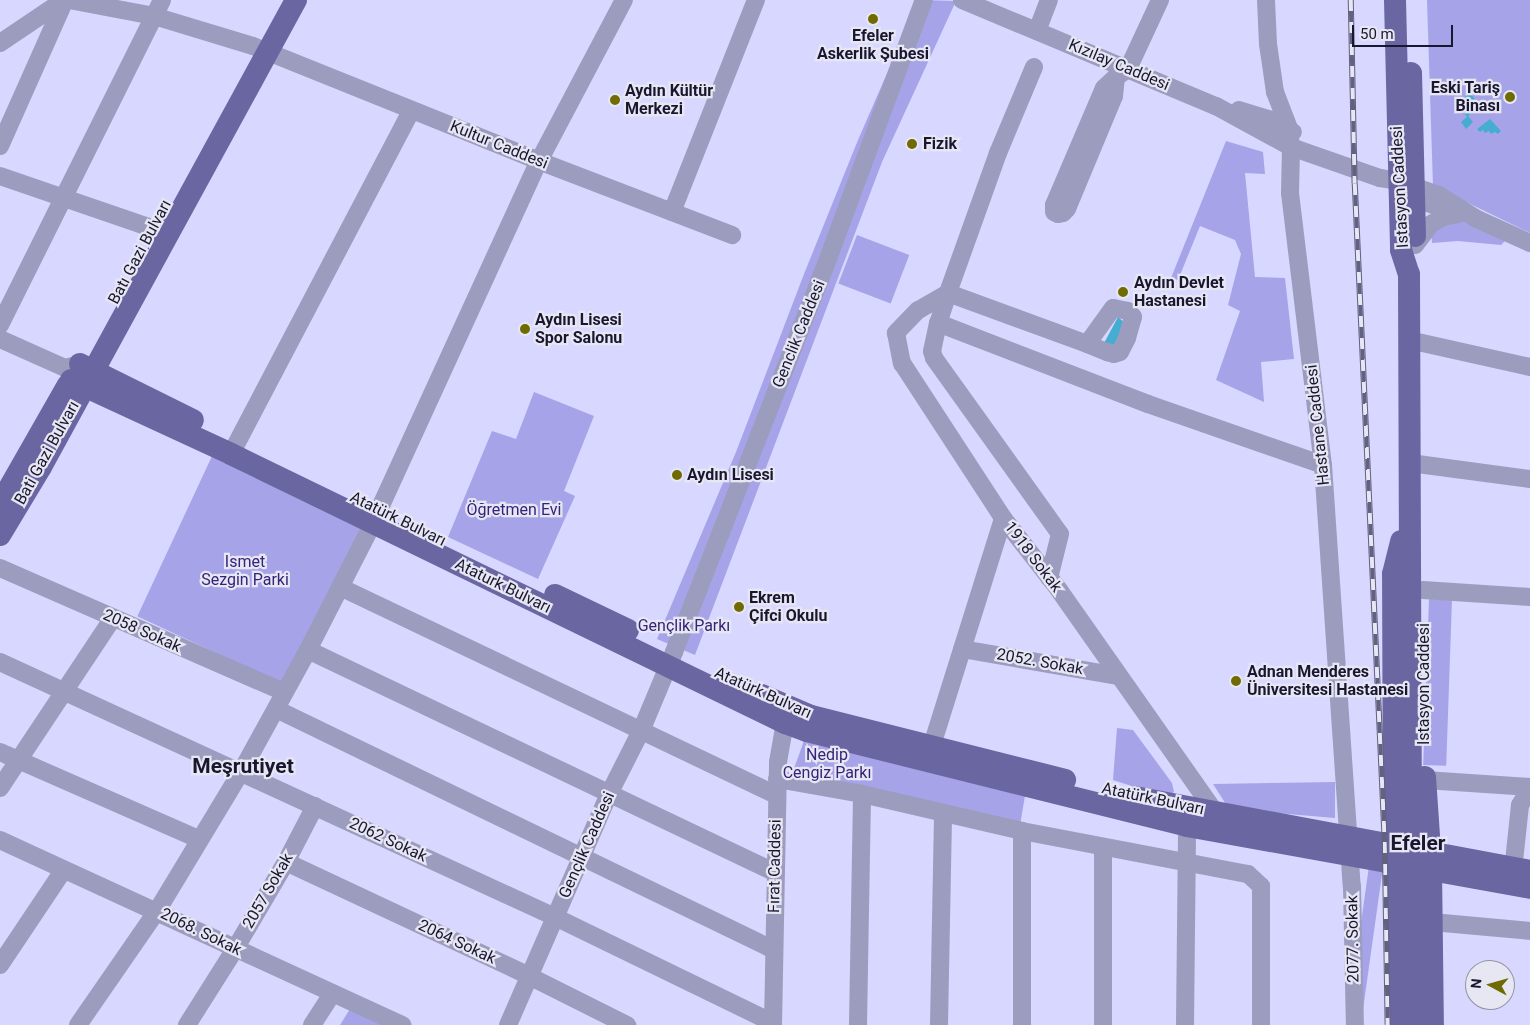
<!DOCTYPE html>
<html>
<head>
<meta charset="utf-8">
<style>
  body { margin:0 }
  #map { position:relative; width:1530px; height:1025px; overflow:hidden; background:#d7d7ff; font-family:Roboto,sans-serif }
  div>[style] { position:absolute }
  .green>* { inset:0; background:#a6a3e8; transform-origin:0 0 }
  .water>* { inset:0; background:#46add2 }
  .minor>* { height:18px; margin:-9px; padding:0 9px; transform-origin:9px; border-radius:9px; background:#9c9cbe }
  .major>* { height:22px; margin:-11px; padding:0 11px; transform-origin:11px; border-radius:11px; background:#6a66a2 }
  .rail>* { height:5.5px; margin-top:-2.75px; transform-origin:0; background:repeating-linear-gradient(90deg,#e7e7f4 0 11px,#62617f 0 22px); box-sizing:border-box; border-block:1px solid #62617f }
  .major-bridge>* { height:22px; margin:-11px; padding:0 11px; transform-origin:11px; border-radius:11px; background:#6a66a2 }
  .dots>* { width:14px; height:14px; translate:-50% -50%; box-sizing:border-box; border:2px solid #e7e7f4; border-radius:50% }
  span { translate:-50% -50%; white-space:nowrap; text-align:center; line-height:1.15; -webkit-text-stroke:4.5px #e7e7f4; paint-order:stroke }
  .poi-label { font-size:16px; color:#19172f; font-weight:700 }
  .right { translate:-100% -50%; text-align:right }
  .left { translate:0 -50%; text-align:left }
  .street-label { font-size:16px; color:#19172f }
  .park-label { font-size:16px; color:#342379 }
  .district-label { font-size:21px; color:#19172f; font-weight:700 }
  .north { position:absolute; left:1465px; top:960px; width:50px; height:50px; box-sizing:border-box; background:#e7e7f4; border:1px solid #9594a5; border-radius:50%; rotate:276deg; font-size:14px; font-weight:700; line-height:20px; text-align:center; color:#19172f }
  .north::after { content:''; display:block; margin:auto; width:18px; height:22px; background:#706a03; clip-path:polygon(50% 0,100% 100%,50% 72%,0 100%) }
  .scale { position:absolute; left:1352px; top:25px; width:101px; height:22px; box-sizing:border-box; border:2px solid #19172f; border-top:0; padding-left:6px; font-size:15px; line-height:18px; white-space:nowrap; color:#19172f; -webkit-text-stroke:4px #e7e7f4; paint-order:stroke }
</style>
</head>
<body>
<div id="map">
  <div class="green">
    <div style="clip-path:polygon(919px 0,956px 1px,882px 162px,695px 655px,657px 639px,736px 452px,804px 274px,858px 140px)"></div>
    <div style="clip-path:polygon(1427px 0,1530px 0,1530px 233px,1433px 186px)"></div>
    <div style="clip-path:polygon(1226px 141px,1263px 152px,1265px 174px,1245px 173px,1255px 277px,1285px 278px,1294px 359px,1261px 362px,1264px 402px,1216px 380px,1240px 311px,1228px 305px,1241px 254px,1235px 240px,1200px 226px,1178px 280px,1171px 278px)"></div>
    <div style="clip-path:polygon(1464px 219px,1506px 240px,1501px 245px,1458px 241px,1432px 243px,1431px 229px)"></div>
    <div style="left:857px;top:235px;width:56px;height:52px;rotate:21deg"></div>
    <div style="clip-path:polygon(534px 392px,594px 416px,564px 491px,575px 496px,538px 579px,448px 537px,492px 431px,516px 439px)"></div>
    <div style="left:213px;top:454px;width:165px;height:179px;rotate:25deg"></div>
    <div style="left:1429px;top:599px;width:23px;height:166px;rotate:2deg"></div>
    <div style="clip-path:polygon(1117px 728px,1133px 730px,1172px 783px,1174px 792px,1166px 797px,1113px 780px)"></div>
    <div style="clip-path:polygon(805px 738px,1026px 790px,1020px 825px,791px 777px)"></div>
    <div style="clip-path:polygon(1335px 782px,1335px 818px,1229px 809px,1213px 784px)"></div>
    <div style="left:1369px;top:866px;width:14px;height:159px;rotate:8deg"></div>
    <div style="clip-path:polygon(350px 1009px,387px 1025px,340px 1025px)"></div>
  </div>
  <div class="water">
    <div style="clip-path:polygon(1470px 93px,1475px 99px,1470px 105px,1474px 110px,1468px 116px,1473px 122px,1466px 129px,1461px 122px,1467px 117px,1463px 111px,1468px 105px,1464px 98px)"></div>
    <div style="clip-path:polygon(1490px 119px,1501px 131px,1498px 134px,1495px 132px,1491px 134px,1489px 131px,1485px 133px,1483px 130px,1480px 132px,1477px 129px)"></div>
    <div style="clip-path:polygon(1118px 317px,1125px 323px,1114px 347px,1103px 345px)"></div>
  </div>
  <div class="minor">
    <div style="left:69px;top:0;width:86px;rotate:10.7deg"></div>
    <div style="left:154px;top:16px;width:103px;rotate:16.9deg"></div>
    <div style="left:253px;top:46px;width:308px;rotate:21.9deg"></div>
    <div style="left:539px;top:161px;width:207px;rotate:21deg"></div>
    <div style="left:962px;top:0;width:275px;rotate:22.7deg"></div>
    <div style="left:1216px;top:106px;width:85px;rotate:28.7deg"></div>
    <div style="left:1291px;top:147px;width:94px;rotate:19.2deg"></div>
    <div style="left:1380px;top:178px;width:18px;rotate:9deg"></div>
    <div style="left:1398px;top:181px;width:43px;rotate:18.9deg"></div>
    <div style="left:1439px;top:195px;width:45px;rotate:32.3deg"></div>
    <div style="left:1477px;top:219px;width:58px;rotate:24.4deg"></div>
    <div style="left:1266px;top:0;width:44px;rotate:87.4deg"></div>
    <div style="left:1268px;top:44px;width:49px;rotate:81.7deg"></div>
    <div style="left:1275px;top:92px;width:40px;rotate:69deg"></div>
    <div style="left:1289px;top:129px;width:18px;rotate:84deg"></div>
    <div style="left:1291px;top:147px;width:46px;rotate:91.2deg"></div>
    <div style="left:1290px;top:193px;width:274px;rotate:83.1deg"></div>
    <div style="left:1323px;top:465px;width:422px;rotate:86.1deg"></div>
    <div style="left:1352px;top:886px;width:139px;rotate:88.8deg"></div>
    <div style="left:1037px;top:31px;width:33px;rotate:-69deg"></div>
    <div style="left:0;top:43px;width:77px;rotate:-33.9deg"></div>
    <div style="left:1034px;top:67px;width:93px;rotate:112.7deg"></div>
    <div style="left:998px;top:153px;width:149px;rotate:109.7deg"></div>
    <div style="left:948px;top:293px;width:32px;rotate:108deg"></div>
    <div style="left:938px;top:323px;width:29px;rotate:102deg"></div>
    <div style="left:932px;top:351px;width:7px;rotate:74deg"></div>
    <div style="left:934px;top:358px;width:216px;rotate:54.4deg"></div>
    <div style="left:1060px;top:534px;width:45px;rotate:104deg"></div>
    <div style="left:1116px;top:77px;width:19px;rotate:96deg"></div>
    <div style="left:1114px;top:96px;width:122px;rotate:112.6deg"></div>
    <div style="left:1067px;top:209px;width:6px;rotate:135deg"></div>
    <div style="left:1063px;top:213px;width:5px;rotate:169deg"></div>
    <div style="left:1058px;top:214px;width:4px;rotate:-153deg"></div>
    <div style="left:1054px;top:212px;width:7px;rotate:-90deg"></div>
    <div style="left:1054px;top:205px;width:127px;rotate:-66.9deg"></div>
    <div style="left:1104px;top:88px;width:16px;rotate:-43deg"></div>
    <div style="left:1116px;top:77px;width:14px;rotate:-34deg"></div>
    <div style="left:1128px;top:69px;width:76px;rotate:-65.1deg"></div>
    <div style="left:1239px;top:110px;width:34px;rotate:17deg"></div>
    <div style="left:1272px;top:120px;width:24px;rotate:30deg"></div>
    <div style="left:0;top:146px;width:160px;rotate:-66deg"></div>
    <div style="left:0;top:176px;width:161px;rotate:18.9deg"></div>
    <div style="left:1405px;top:195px;width:54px;rotate:19.4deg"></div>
    <div style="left:672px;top:212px;width:228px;rotate:-68.4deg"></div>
    <div style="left:1415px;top:245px;width:26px;rotate:-53deg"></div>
    <div style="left:1431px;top:224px;width:14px;rotate:-30deg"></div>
    <div style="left:1443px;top:217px;width:16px;rotate:-11deg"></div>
    <div style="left:948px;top:293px;width:34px;rotate:150deg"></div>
    <div style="left:918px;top:310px;width:32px;rotate:134deg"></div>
    <div style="left:896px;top:333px;width:31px;rotate:79deg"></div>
    <div style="left:902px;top:363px;width:185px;rotate:56.9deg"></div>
    <div style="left:1003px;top:518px;width:91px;rotate:52.1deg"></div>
    <div style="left:1059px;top:590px;width:273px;rotate:54.9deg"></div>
    <div style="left:1216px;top:813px;width:7px;rotate:106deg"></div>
    <div style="left:948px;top:293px;width:148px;rotate:20.1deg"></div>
    <div style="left:1087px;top:344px;width:22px;rotate:22deg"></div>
    <div style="left:1107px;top:352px;width:7px;rotate:16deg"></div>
    <div style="left:1114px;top:354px;width:6px;rotate:-18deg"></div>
    <div style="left:1120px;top:352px;width:16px;rotate:-63deg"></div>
    <div style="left:1127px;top:338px;width:22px;rotate:-74deg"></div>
    <div style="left:1133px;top:317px;width:8px;rotate:-130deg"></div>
    <div style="left:1128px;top:311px;width:15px;rotate:-169deg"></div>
    <div style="left:1113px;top:308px;width:44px;rotate:125.8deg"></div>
    <div style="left:938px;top:323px;width:225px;rotate:21.1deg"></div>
    <div style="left:1148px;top:404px;width:185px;rotate:19.2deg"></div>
    <div style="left:0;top:325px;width:363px;rotate:-63.5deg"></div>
    <div style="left:0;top:339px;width:71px;rotate:24deg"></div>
    <div style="left:65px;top:368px;width:16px;rotate:-15deg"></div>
    <div style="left:1409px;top:340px;width:124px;rotate:12.6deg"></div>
    <div style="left:231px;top:454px;width:387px;rotate:-62.3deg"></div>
    <div style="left:1410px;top:463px;width:121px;rotate:7.6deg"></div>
    <div style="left:0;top:568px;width:310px;rotate:23.6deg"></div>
    <div style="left:340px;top:587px;width:484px;rotate:25.5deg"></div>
    <div style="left:1423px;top:590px;width:107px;rotate:3.7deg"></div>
    <div style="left:962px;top:649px;width:159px;rotate:9.8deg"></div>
    <div style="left:308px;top:650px;width:516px;rotate:25.47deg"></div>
    <div style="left:0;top:662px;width:611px;rotate:24.68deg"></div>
    <div style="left:555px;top:917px;width:242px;rotate:25.9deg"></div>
    <div style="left:276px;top:709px;width:553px;rotate:25.82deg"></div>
    <div style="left:0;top:752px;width:216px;rotate:23.7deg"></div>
    <div style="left:928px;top:758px;width:251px;rotate:-72.6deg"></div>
    <div style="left:777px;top:779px;width:86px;rotate:10deg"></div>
    <div style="left:862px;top:794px;width:164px;rotate:13deg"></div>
    <div style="left:1022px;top:831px;width:230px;rotate:10.8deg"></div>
    <div style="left:1248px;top:874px;width:18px;rotate:43deg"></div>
    <div style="left:1261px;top:886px;width:139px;rotate:90deg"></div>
    <div style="left:1425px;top:780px;width:105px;rotate:3.8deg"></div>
    <div style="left:0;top:788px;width:204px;rotate:-56.4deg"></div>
    <div style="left:1022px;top:831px;width:194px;rotate:90deg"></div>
    <div style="left:0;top:840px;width:443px;rotate:24.7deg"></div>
    <div style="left:1103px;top:847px;width:178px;rotate:90deg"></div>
    <div style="left:286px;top:862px;width:268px;rotate:25.1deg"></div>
    <div style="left:529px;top:976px;width:110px;rotate:26.6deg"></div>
    <div style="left:1512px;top:880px;width:75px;rotate:-83.9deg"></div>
    <div style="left:1520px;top:805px;width:19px;rotate:-58deg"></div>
    <div style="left:1432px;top:922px;width:98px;rotate:5.2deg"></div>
    <div style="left:0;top:965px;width:113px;rotate:-56.2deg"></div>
    <div style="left:78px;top:1025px;width:139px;rotate:-55.3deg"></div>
    <div style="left:157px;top:911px;width:162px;rotate:-58.9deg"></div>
    <div style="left:241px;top:772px;width:139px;rotate:-61.2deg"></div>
    <div style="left:308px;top:650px;width:143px;rotate:-62.9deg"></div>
    <div style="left:373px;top:523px;width:398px;rotate:-65.4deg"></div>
    <div style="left:539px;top:161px;width:182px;rotate:-62.2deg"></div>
    <div style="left:187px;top:1025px;width:90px;rotate:-57.7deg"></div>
    <div style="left:235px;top:949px;width:101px;rotate:-59.6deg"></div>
    <div style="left:286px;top:862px;width:63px;rotate:-62.6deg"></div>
    <div style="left:312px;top:1025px;width:37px;rotate:-57deg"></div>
    <div style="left:508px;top:1025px;width:252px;rotate:-66.4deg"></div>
    <div style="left:609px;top:794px;width:71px;rotate:-63.1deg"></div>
    <div style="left:641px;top:731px;width:86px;rotate:-67.3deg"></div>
    <div style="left:674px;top:652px;width:414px;rotate:-68.6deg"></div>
    <div style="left:825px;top:267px;width:285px;rotate:-69.7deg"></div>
    <div style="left:773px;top:1025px;width:263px;rotate:-88.9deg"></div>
    <div style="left:778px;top:762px;width:52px;rotate:-80deg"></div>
    <div style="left:858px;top:1025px;width:231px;rotate:-89deg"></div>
    <div style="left:939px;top:1025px;width:212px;rotate:-88.9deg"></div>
    <div style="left:1185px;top:1025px;width:199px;rotate:-89.4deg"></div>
  </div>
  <div class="major">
    <div style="left:1395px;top:0;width:250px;rotate:88.6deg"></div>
    <div style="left:1401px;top:250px;width:25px;rotate:72deg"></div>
    <div style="left:1409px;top:274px;width:564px;rotate:89.8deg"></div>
    <div style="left:1411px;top:73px;width:163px;rotate:88.6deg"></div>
    <div style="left:80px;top:364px;width:126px;rotate:26.4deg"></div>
    <div style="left:71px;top:380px;width:176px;rotate:24.8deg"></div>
    <div style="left:231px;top:454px;width:616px;rotate:25.9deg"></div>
    <div style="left:785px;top:723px;width:23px;rotate:20deg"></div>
    <div style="left:807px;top:731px;width:392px;rotate:14deg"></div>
    <div style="left:1187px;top:826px;width:349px;rotate:10.2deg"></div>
    <div style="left:0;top:504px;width:137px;rotate:-60.3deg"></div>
    <div style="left:0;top:535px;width:79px;rotate:-58.9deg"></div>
    <div style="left:41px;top:467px;width:532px;rotate:-61.36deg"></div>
    <div style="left:555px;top:595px;width:81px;rotate:25.6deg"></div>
    <div style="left:762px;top:695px;width:53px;rotate:23.2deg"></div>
    <div style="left:811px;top:716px;width:262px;rotate:14.1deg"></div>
    <div style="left:1425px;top:777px;width:74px;rotate:86.1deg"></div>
    <div style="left:1135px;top:797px;width:402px;rotate:10.6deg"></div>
    <div style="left:1394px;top:844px;width:270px;rotate:-90.2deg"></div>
    <div style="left:1393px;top:574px;width:34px;rotate:-76deg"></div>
    <div style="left:1394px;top:862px;width:163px;rotate:87.5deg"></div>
    <div style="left:1431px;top:869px;width:156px;rotate:89.3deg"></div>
    <div style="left:1412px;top:878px;width:139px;rotate:88.4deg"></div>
  </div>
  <div class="rail">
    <div style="left:1351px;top:0;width:184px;rotate:88.8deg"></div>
    <div style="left:1355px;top:184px;width:659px;rotate:87.39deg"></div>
    <div style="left:1385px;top:842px;width:183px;rotate:89.1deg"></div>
  </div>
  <div class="major-bridge">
    <div style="left:1411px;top:838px;width:40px;rotate:88.6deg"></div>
  </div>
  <div class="dots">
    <div style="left:873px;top:19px;background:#706a03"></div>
    <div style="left:1510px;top:97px;background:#706a03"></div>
    <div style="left:615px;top:100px;background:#706a03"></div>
    <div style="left:912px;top:144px;background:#706a03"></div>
    <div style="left:1123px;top:292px;background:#706a03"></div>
    <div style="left:525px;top:329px;background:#706a03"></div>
    <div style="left:677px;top:475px;background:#706a03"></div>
    <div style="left:739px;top:607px;background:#706a03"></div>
    <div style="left:1236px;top:681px;background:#706a03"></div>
  </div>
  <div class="poi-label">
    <span style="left:873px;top:45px">Efeler<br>Askerlik Şubesi</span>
    <span class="right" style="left:1500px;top:97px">Eski Tariş<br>Binası</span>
    <span class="left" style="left:625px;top:100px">Aydın Kültür<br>Merkezi</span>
    <span class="left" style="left:923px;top:144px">Fizik</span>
    <span class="left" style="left:1134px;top:292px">Aydın Devlet<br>Hastanesi</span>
    <span class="left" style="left:535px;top:329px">Aydın Lisesi<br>Spor Salonu</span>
    <span class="left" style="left:687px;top:475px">Aydın Lisesi</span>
    <span class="left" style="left:749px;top:607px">Ekrem<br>Çifci Okulu</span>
    <span class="left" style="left:1247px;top:681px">Adnan Menderes<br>Üniversitesi Hastanesi</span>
  </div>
  <div class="street-label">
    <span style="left:1119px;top:65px;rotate:23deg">Kızılay Caddesi</span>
    <span style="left:499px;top:145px;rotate:22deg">Kultur Caddesi</span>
    <span style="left:1400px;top:187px;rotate:-93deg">Istasyon Caddesi</span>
    <span style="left:140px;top:252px;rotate:-62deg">Batı Gazi Bulvarı</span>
    <span style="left:799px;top:334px;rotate:-68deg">Genclik Caddesi</span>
    <span style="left:1318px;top:425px;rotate:-96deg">Hastane Caddesi</span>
    <span style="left:47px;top:453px;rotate:-61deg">Bati Gazi Bulvarı</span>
    <span style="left:398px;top:519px;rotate:26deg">Atatürk Bulvarı</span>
    <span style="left:1033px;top:557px;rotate:53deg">1918 Sokak</span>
    <span style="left:503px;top:586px;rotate:26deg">Ataturk Bulvarı</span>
    <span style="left:142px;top:631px;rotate:24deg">2058 Sokak</span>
    <span style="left:1040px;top:662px;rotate:10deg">2052. Sokak</span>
    <span style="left:1424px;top:684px;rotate:-90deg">Istasyon Caddesi</span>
    <span style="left:763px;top:693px;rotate:24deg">Atatürk Bulvarı</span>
    <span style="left:1153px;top:799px;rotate:12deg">Atatürk Bulvarı</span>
    <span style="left:388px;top:840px;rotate:25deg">2062 Sokak</span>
    <span style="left:587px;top:845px;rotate:-66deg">Gençlik Caddesi</span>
    <span style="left:775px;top:866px;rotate:-89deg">Fırat Caddesi</span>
    <span style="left:268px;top:891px;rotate:-60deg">2057 Sokak</span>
    <span style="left:201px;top:932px;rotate:26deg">2068. Sokak</span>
    <span style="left:1353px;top:939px;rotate:-91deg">2077. Sokak</span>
    <span style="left:457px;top:942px;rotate:25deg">2064 Sokak</span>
  </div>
  <div class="park-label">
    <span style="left:514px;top:510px">Öğretmen Evi</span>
    <span style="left:245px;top:571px">Ismet<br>Sezgin Parki</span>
    <span style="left:684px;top:626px">Gençlik Parkı</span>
    <span style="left:827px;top:764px">Nedip<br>Cengiz Parkı</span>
  </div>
  <div class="district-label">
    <span style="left:243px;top:766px">Meşrutiyet</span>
    <span style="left:1418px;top:843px">Efeler</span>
  </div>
  <div class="north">N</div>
  <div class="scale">50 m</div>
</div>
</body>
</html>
